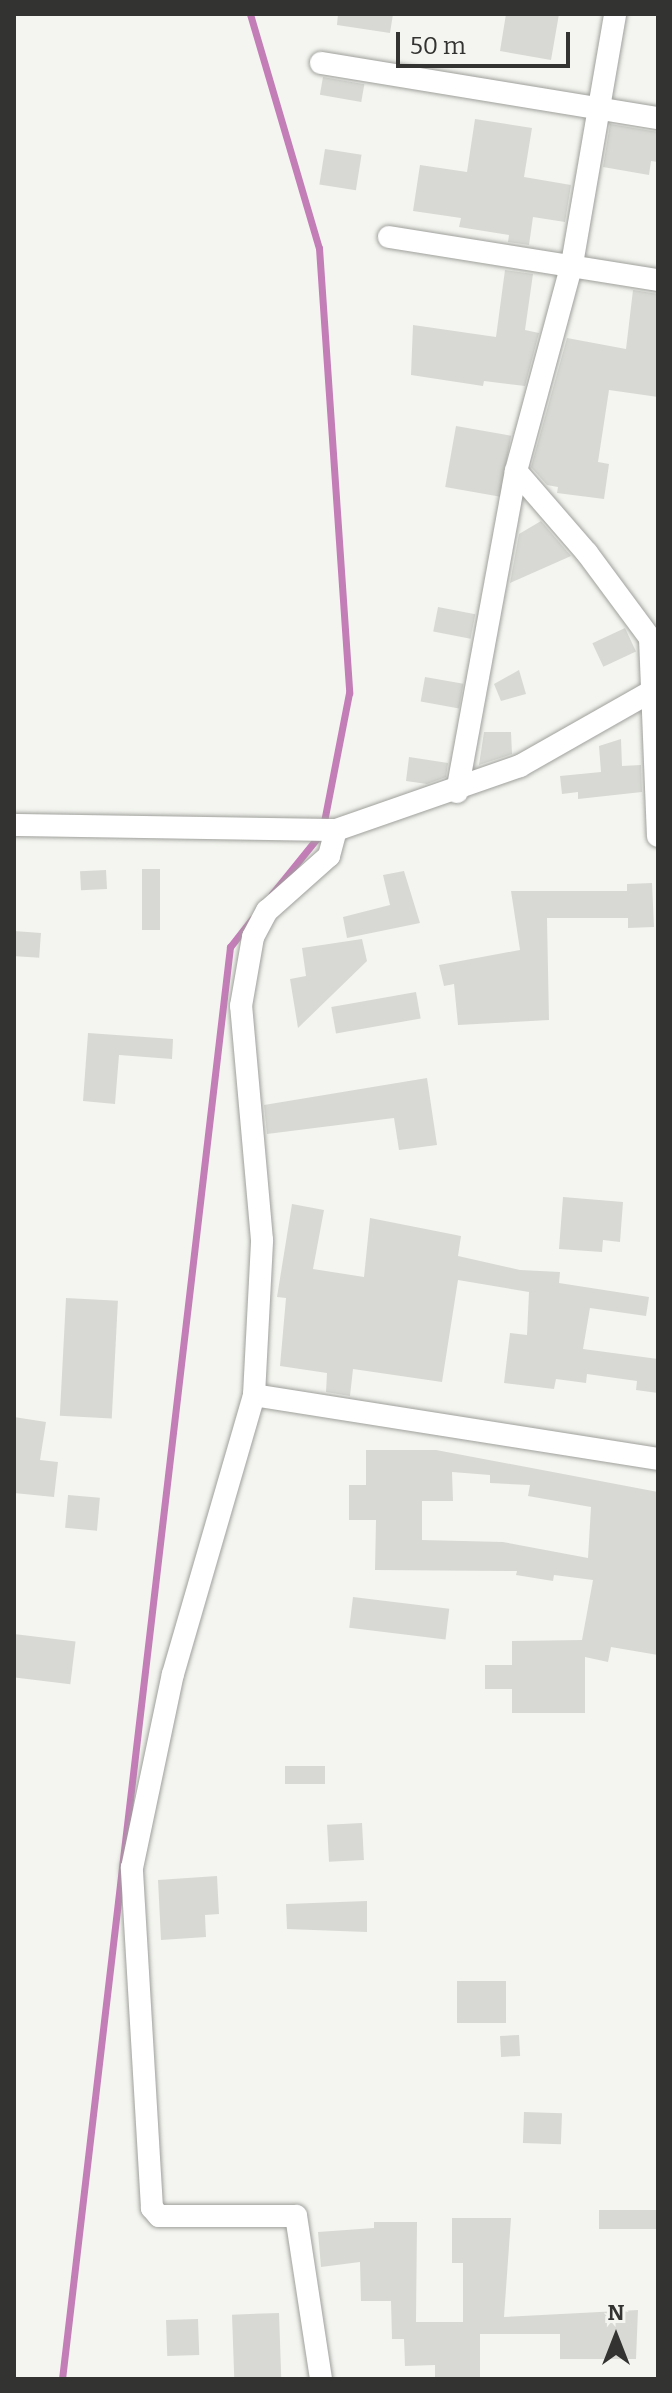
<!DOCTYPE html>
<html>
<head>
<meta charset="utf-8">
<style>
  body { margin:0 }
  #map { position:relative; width:672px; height:2393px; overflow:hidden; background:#f4f5f0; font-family:Bitter,serif }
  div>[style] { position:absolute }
  .stream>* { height:7px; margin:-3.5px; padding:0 3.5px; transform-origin:3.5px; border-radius:3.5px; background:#c37db7 }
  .building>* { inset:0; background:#d8d9d4; transform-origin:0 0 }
  .roads { filter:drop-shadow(0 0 2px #9fa09c) drop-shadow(0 0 2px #9fa09c) }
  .minor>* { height:22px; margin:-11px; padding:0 11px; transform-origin:11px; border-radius:11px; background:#fff }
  span { translate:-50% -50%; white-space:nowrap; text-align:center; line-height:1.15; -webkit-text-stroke:7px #f4f5f0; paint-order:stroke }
  .frame { position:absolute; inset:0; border:16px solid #333332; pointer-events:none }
  .north { position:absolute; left:576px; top:2297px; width:80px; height:80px; -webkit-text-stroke:6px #f4f5f0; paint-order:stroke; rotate:0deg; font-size:22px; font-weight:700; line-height:32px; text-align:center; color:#333332 }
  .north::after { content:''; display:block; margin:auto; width:28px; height:36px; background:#333332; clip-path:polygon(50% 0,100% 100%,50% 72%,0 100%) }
  .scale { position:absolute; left:396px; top:32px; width:174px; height:36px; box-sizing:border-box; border:4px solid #333332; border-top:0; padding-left:10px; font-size:24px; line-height:28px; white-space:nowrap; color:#333332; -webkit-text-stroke:6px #f4f5f0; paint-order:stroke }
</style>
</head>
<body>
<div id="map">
  <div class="stream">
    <div style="left:250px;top:14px;width:244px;rotate:73.6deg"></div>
    <div style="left:319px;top:248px;width:446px;rotate:86.1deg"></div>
    <div style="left:349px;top:693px;width:142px;rotate:101deg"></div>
    <div style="left:322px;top:832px;width:80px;rotate:128.9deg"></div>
    <div style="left:62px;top:2379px;width:1442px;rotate:-83.31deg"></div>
    <div style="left:230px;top:947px;width:36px;rotate:-52deg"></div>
  </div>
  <div class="building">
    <div style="clip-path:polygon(338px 14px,393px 14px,390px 33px,337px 25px)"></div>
    <div style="clip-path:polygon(506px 14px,559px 14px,551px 60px,500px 51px)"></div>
    <div style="left:323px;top:77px;width:42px;height:18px;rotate:10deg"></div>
    <div style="clip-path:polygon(475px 119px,532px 128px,524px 177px,571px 185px,565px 222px,533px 217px,529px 245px,508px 242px,509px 235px,459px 227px,461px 218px,413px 211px,420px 165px,467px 172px)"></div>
    <div style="clip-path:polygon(610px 124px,658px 132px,658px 162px,651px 161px,649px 175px,603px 167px)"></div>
    <div style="left:325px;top:149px;width:37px;height:36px;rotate:9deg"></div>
    <div style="clip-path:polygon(505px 270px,533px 274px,525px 330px,539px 333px,525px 386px,484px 381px,483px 386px,411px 375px,413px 325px,496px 337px)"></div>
    <div style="clip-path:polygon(633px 290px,658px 294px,658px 397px,609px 390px,598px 462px,609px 464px,604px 499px,557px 493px,558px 487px,547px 485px,531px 467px,567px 338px,626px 349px)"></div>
    <div style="left:456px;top:426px;width:56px;height:62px;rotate:10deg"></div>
    <div style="clip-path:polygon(541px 521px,571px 556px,510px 583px,519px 534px)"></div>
    <div style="left:438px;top:607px;width:38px;height:25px;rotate:11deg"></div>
    <div style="left:625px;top:628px;width:26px;height:36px;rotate:65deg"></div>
    <div style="clip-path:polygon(519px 670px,526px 694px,501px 701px,494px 684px)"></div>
    <div style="left:425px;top:677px;width:39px;height:25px;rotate:10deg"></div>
    <div style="clip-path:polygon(484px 732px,511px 732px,512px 754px,479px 765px)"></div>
    <div style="clip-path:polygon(621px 739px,622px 766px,641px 765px,642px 792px,578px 799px,578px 792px,562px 794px,560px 776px,601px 772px,599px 746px)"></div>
    <div style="clip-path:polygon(409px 757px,448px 763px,446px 777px,427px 784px,406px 781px)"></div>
    <div style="left:142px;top:869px;width:18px;height:61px"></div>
    <div style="left:106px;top:870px;width:19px;height:26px;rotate:87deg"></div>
    <div style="clip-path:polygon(404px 871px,420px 923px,347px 938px,343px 917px,390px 905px,383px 875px)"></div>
    <div style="clip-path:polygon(652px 883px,654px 927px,628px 928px,628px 918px,547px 918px,549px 1020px,458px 1025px,454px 984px,444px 986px,439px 965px,520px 950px,511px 891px,627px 891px,627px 884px)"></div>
    <div style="left:14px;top:931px;width:27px;height:25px;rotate:4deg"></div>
    <div style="clip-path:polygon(362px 939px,367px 961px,298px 1028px,290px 979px,306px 976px,302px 948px)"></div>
    <div style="left:416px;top:992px;width:27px;height:86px;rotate:80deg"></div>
    <div style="clip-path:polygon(88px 1033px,173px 1039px,172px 1059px,119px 1055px,115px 1104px,83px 1101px)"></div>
    <div style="clip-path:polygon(427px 1078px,437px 1145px,399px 1150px,394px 1118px,267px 1134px,264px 1105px)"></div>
    <div style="clip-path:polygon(563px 1197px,623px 1202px,620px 1242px,603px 1240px,602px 1252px,559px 1249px)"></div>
    <div style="clip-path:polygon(292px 1204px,324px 1210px,313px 1269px,364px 1277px,370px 1218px,461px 1236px,458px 1256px,520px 1270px,560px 1272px,559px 1283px,649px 1297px,646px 1316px,590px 1308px,583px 1349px,658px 1359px,658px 1393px,636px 1390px,637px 1381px,587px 1374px,586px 1383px,556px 1379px,554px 1389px,504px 1383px,510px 1333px,527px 1335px,529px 1292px,458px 1280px,442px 1382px,353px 1369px,350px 1396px,326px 1392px,327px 1373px,280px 1366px,286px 1298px,277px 1297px)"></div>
    <div style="left:66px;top:1298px;width:52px;height:118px;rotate:3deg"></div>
    <div style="clip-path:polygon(14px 1417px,46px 1422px,40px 1460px,58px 1462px,54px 1497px,14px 1493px)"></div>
    <div style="clip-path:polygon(evenodd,366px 1450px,436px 1450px,658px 1492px,658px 1655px,611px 1647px,608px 1662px,585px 1657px,585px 1713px,512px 1713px,512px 1689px,485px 1689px,485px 1665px,512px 1665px,512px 1641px,582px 1640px,593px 1580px,554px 1575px,553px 1581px,516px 1575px,517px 1571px,375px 1570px,376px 1520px,349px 1520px,349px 1485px,366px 1485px,366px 1450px,452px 1472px,490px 1475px,490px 1483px,530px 1485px,528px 1496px,591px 1507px,588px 1558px,503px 1542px,422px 1540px,422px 1501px,453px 1501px,452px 1472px)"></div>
    <div style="left:68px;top:1495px;width:32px;height:33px;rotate:5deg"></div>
    <div style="left:353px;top:1597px;width:97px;height:31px;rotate:7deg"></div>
    <div style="left:14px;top:1634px;width:62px;height:43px;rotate:7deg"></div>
    <div style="left:285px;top:1766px;width:40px;height:18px"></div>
    <div style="left:362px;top:1823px;width:37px;height:35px;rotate:87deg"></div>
    <div style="clip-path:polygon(217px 1876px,219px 1914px,205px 1915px,206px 1937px,161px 1940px,158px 1880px)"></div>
    <div style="clip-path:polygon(367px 1901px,367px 1932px,287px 1929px,286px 1904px)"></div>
    <div style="left:506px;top:1981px;width:42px;height:49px;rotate:90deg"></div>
    <div style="left:519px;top:2035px;width:21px;height:19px;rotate:87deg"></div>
    <div style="left:524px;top:2112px;width:38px;height:31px;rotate:2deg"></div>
    <div style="left:599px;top:2210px;width:59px;height:19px"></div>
    <div style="clip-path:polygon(452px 2218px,511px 2218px,504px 2317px,638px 2310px,636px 2359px,560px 2359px,560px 2334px,480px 2334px,480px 2379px,435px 2379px,435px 2365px,405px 2366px,404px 2339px,392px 2339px,391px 2301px,361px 2301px,360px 2262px,321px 2267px,318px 2232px,374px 2228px,374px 2222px,417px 2222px,416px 2322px,463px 2322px,463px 2263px,452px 2263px)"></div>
    <div style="left:279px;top:2313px;width:66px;height:47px;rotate:88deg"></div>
    <div style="left:198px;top:2319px;width:36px;height:32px;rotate:88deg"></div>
  </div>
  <div class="roads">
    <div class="minor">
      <div style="left:321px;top:63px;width:341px;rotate:9.3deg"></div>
      <div style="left:389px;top:237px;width:272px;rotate:9.1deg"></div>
      <div style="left:516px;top:471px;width:108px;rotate:49.1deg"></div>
      <div style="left:587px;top:553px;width:106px;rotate:53.5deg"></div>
      <div style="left:650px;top:638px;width:198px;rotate:87.7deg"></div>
      <div style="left:457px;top:792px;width:326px;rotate:-79.6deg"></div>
      <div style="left:516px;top:471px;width:214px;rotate:-74.9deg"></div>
      <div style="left:572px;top:264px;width:254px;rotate:-80.2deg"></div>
      <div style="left:14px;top:825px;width:322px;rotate:0.9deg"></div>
      <div style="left:336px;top:830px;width:195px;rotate:-19.2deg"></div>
      <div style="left:520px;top:766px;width:152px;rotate:-29.6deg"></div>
      <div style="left:254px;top:1395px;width:409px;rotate:9deg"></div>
      <div style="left:321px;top:2379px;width:165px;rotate:-98.7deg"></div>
      <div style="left:296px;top:2216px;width:137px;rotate:180deg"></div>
      <div style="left:159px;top:2216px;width:11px;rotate:-131deg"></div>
      <div style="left:152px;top:2208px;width:341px;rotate:-93.4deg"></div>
      <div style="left:132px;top:1868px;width:198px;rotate:-78.1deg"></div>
      <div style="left:173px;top:1674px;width:291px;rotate:-73.8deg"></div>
      <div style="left:254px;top:1395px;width:155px;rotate:-87deg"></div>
      <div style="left:262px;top:1240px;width:235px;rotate:-95.1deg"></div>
      <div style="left:241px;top:1006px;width:70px;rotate:-80.1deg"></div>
      <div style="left:253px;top:937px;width:30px;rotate:-62deg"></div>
      <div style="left:267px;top:911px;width:83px;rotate:-41.6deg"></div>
      <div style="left:329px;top:856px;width:27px;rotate:-75deg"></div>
    </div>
  </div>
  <div class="frame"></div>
  <div class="north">N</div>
  <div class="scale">50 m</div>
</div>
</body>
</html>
